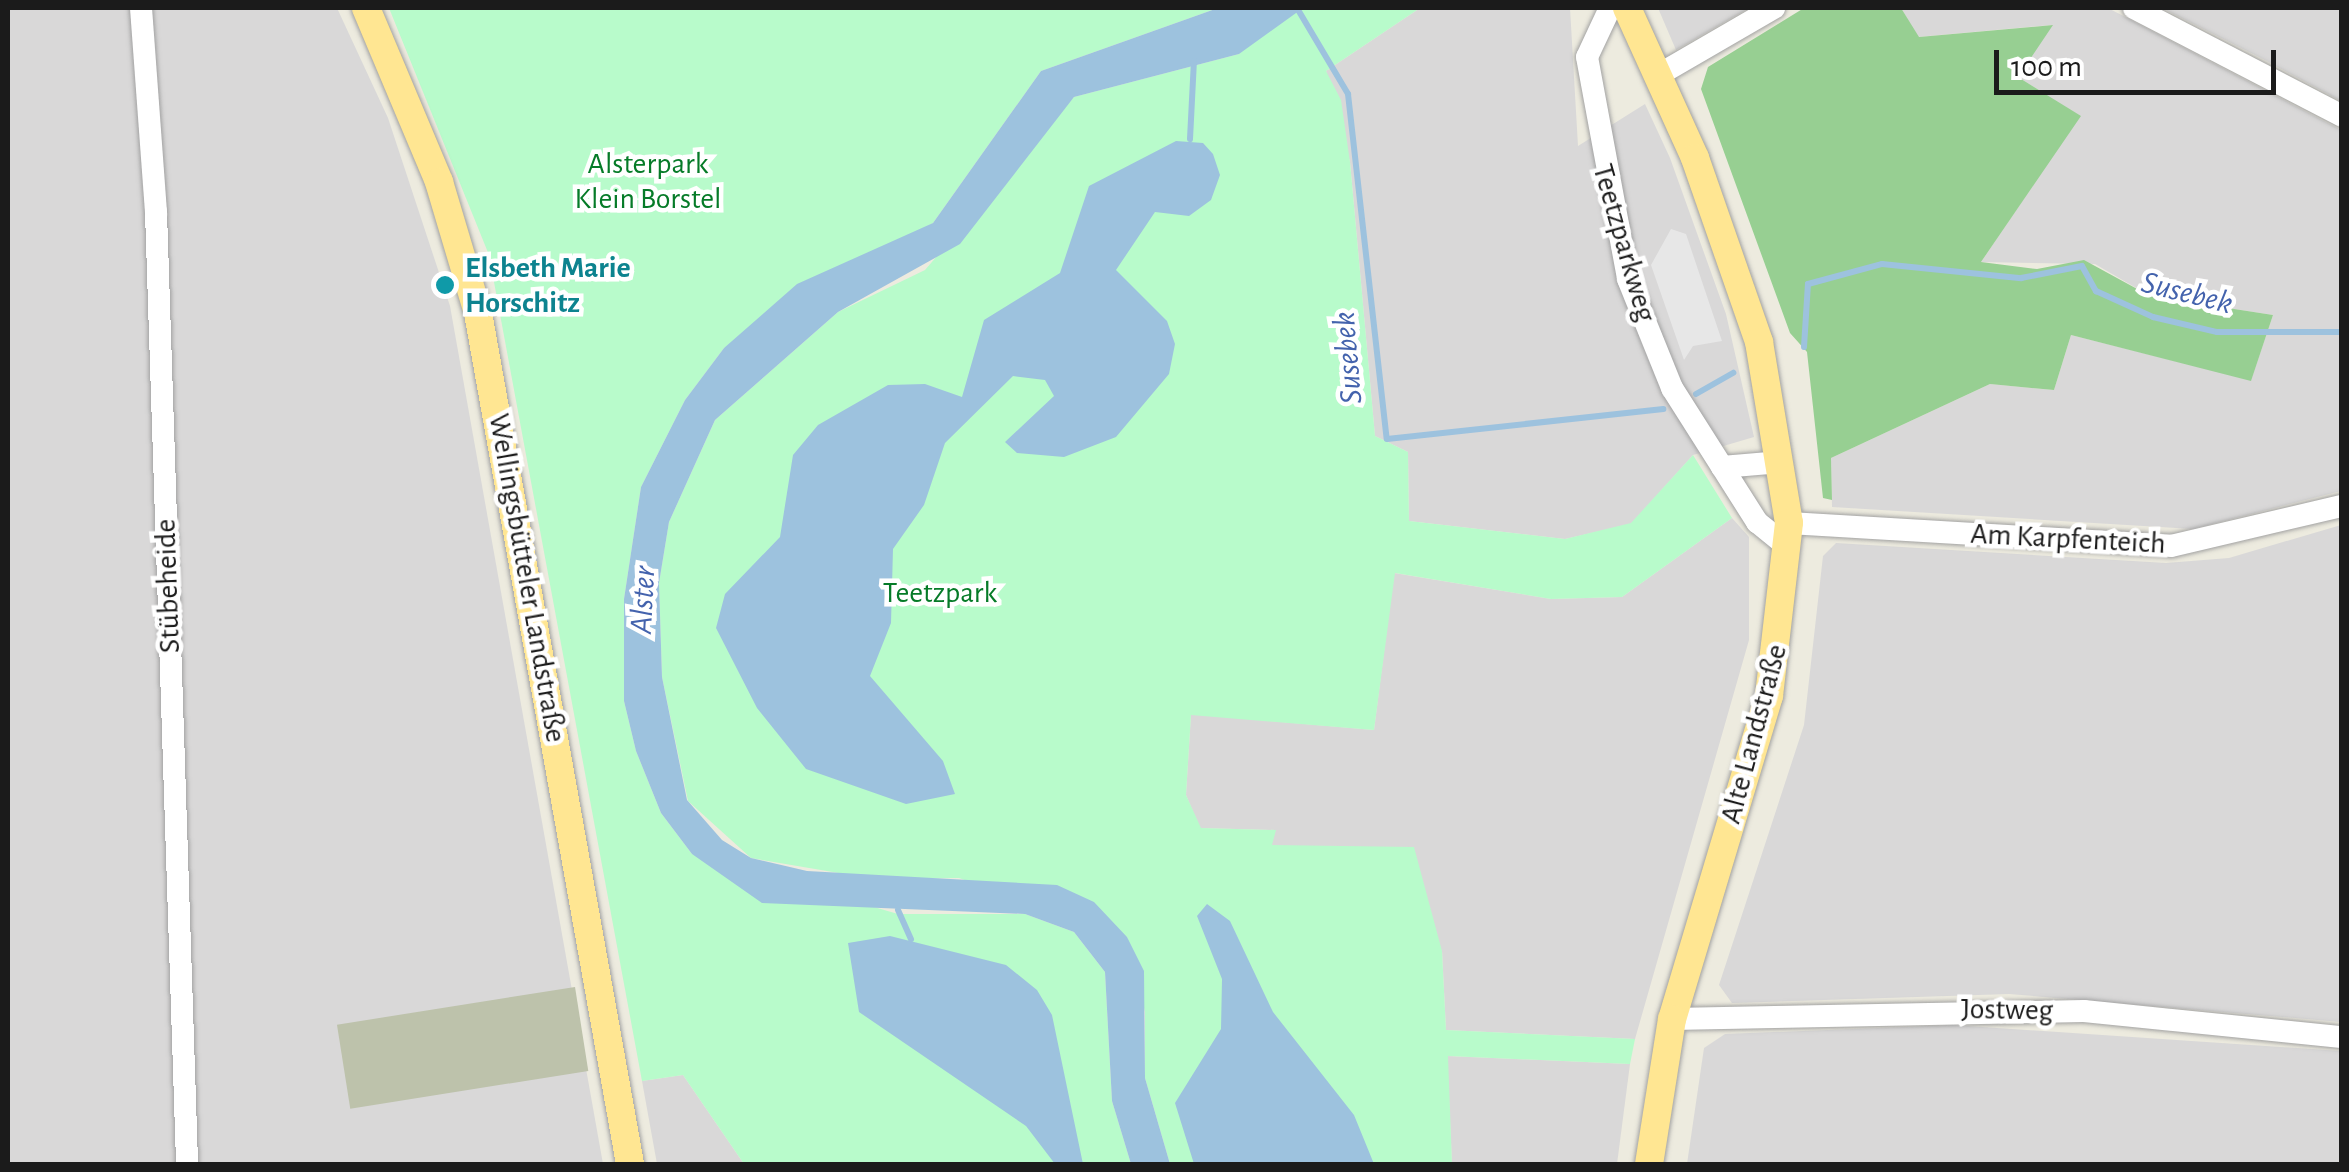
<!DOCTYPE html>
<html>
<head>
<meta charset="utf-8">
<style>
  body { margin:0 }
  #map { position:relative; width:2349px; height:1172px; overflow:hidden; background:#edebdf; font-family:"Alegreya Sans",sans-serif }
  div>[style] { position:absolute }
  .residential>* { inset:0; background:#d9d8d8 }
  .construction>* { inset:0; background:#bdc2ab; transform-origin:0 0 }
  .forest>* { inset:0; background:#97cf92 }
  .park>* { inset:0; background:#b8fbcb }
  .parking>* { inset:0; background:#e7e7e7 }
  .water>* { inset:0; background:#9dc2de }
  .stream>* { height:6px; margin:-3px; padding:0 3px; transform-origin:3px; border-radius:3px; background:#9dc2de }
  .roads { filter:drop-shadow(0 0 2px #a2a2a2) drop-shadow(0 0 2px #a2a2a2) }
  .minor>* { height:22px; margin:-11px; padding:0 11px; transform-origin:11px; border-radius:11px; background:#fff }
  .major>* { height:28px; margin:-14px; padding:0 14px; transform-origin:14px; border-radius:14px; background:#ffe692 }
  .dots>* { width:28px; height:28px; translate:-50% -50%; box-sizing:border-box; border:5px solid #fff; border-radius:50% }
  span { translate:-50% -50%; white-space:nowrap; text-align:center; line-height:1.15; -webkit-text-stroke:9px #fff; paint-order:stroke }
  .park-label { font-size:30px; color:#067b28 }
  .street-label { font-size:30px; color:#1b1b1b }
  .culture-label { font-size:30px; color:#0d838f; font-weight:700 }
  .left { translate:0 -50%; text-align:left }
  .water-label { font-size:32px; color:#4463ad; font-style:italic }
  .frame { position:absolute; inset:0; border:10px solid #1b1b1b; pointer-events:none }
  .scale { position:absolute; left:1994px; top:50px; width:282px; height:45px; box-sizing:border-box; border:5px solid #1b1b1b; border-top:0; padding-left:12px; font-size:30px; line-height:35px; white-space:nowrap; color:#1b1b1b; -webkit-text-stroke:8px #fff; paint-order:stroke }
</style>
</head>
<body>
<div id="map">
  <div class="residential">
    <div style="clip-path:polygon(8px 8px,337px 8px,388px 118px,450px 306px,603px 1164px,8px 1164px)"></div>
    <div style="clip-path:polygon(1420px 8px,1570px 8px,1578px 146px,1645px 104px,1670px 158px,1726px 314px,1754px 437px,1693px 455px,1631px 524px,1565px 539px,1409px 521px,1408px 452px,1375px 436px,1350px 162px,1326px 71px)"></div>
    <div style="clip-path:polygon(1658px 8px,1749px 8px,1676px 50px)"></div>
    <div style="clip-path:polygon(1901px 8px,2108px 8px,2341px 130px,2341px 491px,2193px 529px,1832px 507px,1831px 458px,1990px 384px,2054px 390px,2071px 335px,2251px 380px,2273px 315px,2150px 296px,2095px 264px,1981px 262px,2080px 116px,2018px 77px,2052px 25px,1918px 37px)"></div>
    <div style="clip-path:polygon(2162px 8px,2341px 8px,2341px 101px,2263px 59px)"></div>
    <div style="clip-path:polygon(1732px 518px,1749px 537px,1749px 640px,1635px 1039px,1446px 1030px,1442px 951px,1271px 845px,1275px 830px,1200px 828px,1186px 795px,1191px 714px,1374px 730px,1394px 573px,1551px 599px,1622px 597px)"></div>
    <div style="clip-path:polygon(2341px 525px,2341px 1022px,2009px 994px,1732px 1003px,1719px 985px,1804px 725px,1823px 556px,1836px 543px,2166px 563px,2229px 558px)"></div>
    <div style="clip-path:polygon(1953px 1025px,2341px 1051px,2341px 1164px,1687px 1164px,1704px 1048px,1725px 1034px)"></div>
    <div style="clip-path:polygon(1447px 1056px,1630px 1064px,1617px 1164px,1452px 1164px)"></div>
    <div style="clip-path:polygon(683px 1075px,744px 1164px,657px 1164px,642px 1081px)"></div>
  </div>
  <div class="construction">
    <div style="left:575px;top:987px;width:85px;height:241px;rotate:81deg"></div>
  </div>
  <div class="forest">
    <div style="clip-path:polygon(1804px 8px,1901px 8px,1919px 37px,2053px 25px,2018px 77px,2081px 116px,1981px 262px,2037px 269px,2084px 260px,2150px 296px,2273px 315px,2251px 381px,2071px 335px,2054px 390px,1990px 384px,1831px 458px,1832px 500px,1823px 498px,1807px 352px,1790px 333px,1701px 89px,1708px 67px)"></div>
  </div>
  <div class="park">
    <div style="clip-path:polygon(389px 8px,1218px 8px,1041px 71px,933px 223px,724px 348px,685px 400px,641px 487px,624px 599px,624px 701px,636px 751px,661px 813px,692px 854px,898px 914px,1025px 914px,1074px 932px,1105px 972px,1112px 1101px,1131px 1164px,744px 1164px,683px 1075px,642px 1081px,489px 255px)"></div>
    <div style="clip-path:polygon(1270px 8px,1420px 8px,1326px 71px,1341px 100px,1350px 162px,1375px 436px,1408px 452px,1409px 521px,1565px 539px,1631px 523px,1693px 455px,1732px 518px,1622px 597px,1551px 599px,1395px 573px,1374px 730px,1191px 715px,1186px 795px,1201px 828px,1276px 830px,1272px 845px,1414px 847px,1442px 951px,1446px 1030px,1635px 1039px,1630px 1064px,1448px 1056px,1452px 1164px,1170px 1164px,1145px 1078px,1145px 1012px,1127px 937px,959px 878px,874px 879px,751px 858px,688px 801px,662px 677px,659px 583px,669px 522px,715px 420px,838px 312px,925px 270px,1074px 97px,1239px 54px)"></div>
  </div>
  <div class="parking">
    <div style="clip-path:polygon(1671px 229px,1686px 234px,1722px 341px,1693px 346px,1684px 360px,1651px 265px)"></div>
  </div>
  <div class="water">
    <div style="clip-path:polygon(1218px 8px,1303px 8px,1239px 54px,1074px 97px,960px 244px,838px 312px,715px 420px,669px 522px,659px 583px,662px 677px,687px 800px,722px 840px,751px 858px,807px 871px,1057px 885px,1094px 902px,1127px 937px,1144px 971px,1145px 1078px,1170px 1164px,1131px 1164px,1112px 1101px,1105px 972px,1074px 932px,1025px 914px,762px 903px,692px 854px,661px 813px,636px 751px,624px 701px,624px 599px,641px 487px,685px 400px,724px 348px,797px 284px,933px 223px,1041px 71px)"></div>
    <div style="clip-path:polygon(1176px 141px,1203px 143px,1213px 154px,1220px 175px,1211px 200px,1189px 216px,1155px 212px,1116px 270px,1167px 321px,1175px 344px,1169px 374px,1116px 437px,1064px 457px,1017px 453px,1005px 442px,1054px 396px,1045px 380px,1013px 376px,945px 443px,924px 505px,893px 549px,891px 623px,870px 676px,943px 761px,955px 794px,906px 804px,806px 769px,757px 708px,716px 628px,725px 594px,780px 537px,793px 455px,818px 425px,888px 385px,925px 384px,962px 397px,984px 320px,1060px 273px,1089px 186px)"></div>
    <div style="clip-path:polygon(1207px 904px,1230px 921px,1273px 1012px,1354px 1115px,1374px 1164px,1194px 1164px,1175px 1103px,1221px 1029px,1222px 979px,1197px 916px)"></div>
    <div style="clip-path:polygon(890px 936px,1006px 965px,1037px 990px,1052px 1015px,1083px 1164px,1055px 1164px,1026px 1126px,859px 1012px,848px 943px)"></div>
  </div>
  <div class="stream">
    <div style="left:1297px;top:8px;width:100px;rotate:59.3deg"></div>
    <div style="left:1348px;top:94px;width:347px;rotate:83.6deg"></div>
    <div style="left:1387px;top:439px;width:278px;rotate:-6.2deg"></div>
    <div style="left:1190px;top:139px;width:78px;rotate:-87.1deg"></div>
    <div style="left:1804px;top:347px;width:63px;rotate:-86.4deg"></div>
    <div style="left:1808px;top:284px;width:77px;rotate:-15.1deg"></div>
    <div style="left:1882px;top:264px;width:140px;rotate:5.8deg"></div>
    <div style="left:2021px;top:278px;width:62px;rotate:-11.1deg"></div>
    <div style="left:2082px;top:266px;width:29px;rotate:61deg"></div>
    <div style="left:2096px;top:291px;width:63px;rotate:24.5deg"></div>
    <div style="left:2153px;top:317px;width:66px;rotate:13.2deg"></div>
    <div style="left:2217px;top:332px;width:125px"></div>
    <div style="left:1696px;top:394px;width:43px;rotate:-29.6deg"></div>
    <div style="left:898px;top:910px;width:32px;rotate:66deg"></div>
  </div>
  <div class="roads">
    <div class="minor">
      <div style="left:141px;top:8px;width:205px;rotate:85.8deg"></div>
      <div style="left:156px;top:212px;width:953px;rotate:88.13deg"></div>
      <div style="left:1610px;top:8px;width:54px;rotate:115.1deg"></div>
      <div style="left:1587px;top:57px;width:226px;rotate:79.5deg"></div>
      <div style="left:1628px;top:279px;width:118px;rotate:68deg"></div>
      <div style="left:1672px;top:388px;width:159px;rotate:57.6deg"></div>
      <div style="left:1757px;top:522px;width:40px;rotate:39deg"></div>
      <div style="left:2134px;top:8px;width:234px;rotate:27.4deg"></div>
      <div style="left:1660px;top:74px;width:132px;rotate:-30.1deg"></div>
      <div style="left:1722px;top:467px;width:59px;rotate:-4.8deg"></div>
      <div style="left:1789px;top:523px;width:383px;rotate:3.4deg"></div>
      <div style="left:2171px;top:546px;width:176px;rotate:-13.2deg"></div>
      <div style="left:1672px;top:1019px;width:412px;rotate:-1.1deg"></div>
      <div style="left:2084px;top:1011px;width:259px;rotate:5.8deg"></div>
    </div>
    <div class="major">
      <div style="left:366px;top:8px;width:189px;rotate:67.2deg"></div>
      <div style="left:439px;top:182px;width:137px;rotate:73.4deg"></div>
      <div style="left:478px;top:313px;width:864px;rotate:79.87deg"></div>
      <div style="left:1627px;top:8px;width:165px;rotate:65.6deg"></div>
      <div style="left:1695px;top:158px;width:195px;rotate:70.8deg"></div>
      <div style="left:1759px;top:342px;width:183px;rotate:80.6deg"></div>
      <div style="left:1789px;top:523px;width:174px;rotate:96.6deg"></div>
      <div style="left:1769px;top:696px;width:337px;rotate:106.7deg"></div>
      <div style="left:1672px;top:1019px;width:147px;rotate:99deg"></div>
    </div>
  </div>
  <div class="dots">
    <div style="left:445px;top:285px;background:#0f9aa8"></div>
  </div>
  <div class="park-label">
    <span style="left:648px;top:181px">Alsterpark<br>Klein Borstel</span>
    <span style="left:940px;top:593px">Teetzpark</span>
  </div>
  <div class="street-label">
    <span style="left:1624px;top:243px;rotate:74deg">Teetzparkweg</span>
    <span style="left:2068px;top:539px;rotate:3deg">Am Karpfenteich</span>
    <span style="left:527px;top:578px;rotate:80deg">Wellingsbütteler Landstraße</span>
    <span style="left:168px;top:586px;rotate:-92deg">Stübeheide</span>
    <span style="left:1754px;top:734px;rotate:-75deg">Alte Landstraße</span>
    <span style="left:2007px;top:1010px;rotate:1deg">Jostweg</span>
  </div>
  <div class="culture-label">
    <span class="left" style="left:465px;top:285px">Elsbeth Marie<br>Horschitz</span>
  </div>
  <div class="water-label">
    <span style="left:2187px;top:293px;rotate:14deg">Susebek</span>
    <span style="left:1348px;top:358px;rotate:-95deg">Susebek</span>
    <span style="left:643px;top:600px;rotate:-87deg">Alster</span>
  </div>
  <div class="frame"></div>
  <div class="scale">100 m</div>
</div>
</body>
</html>
